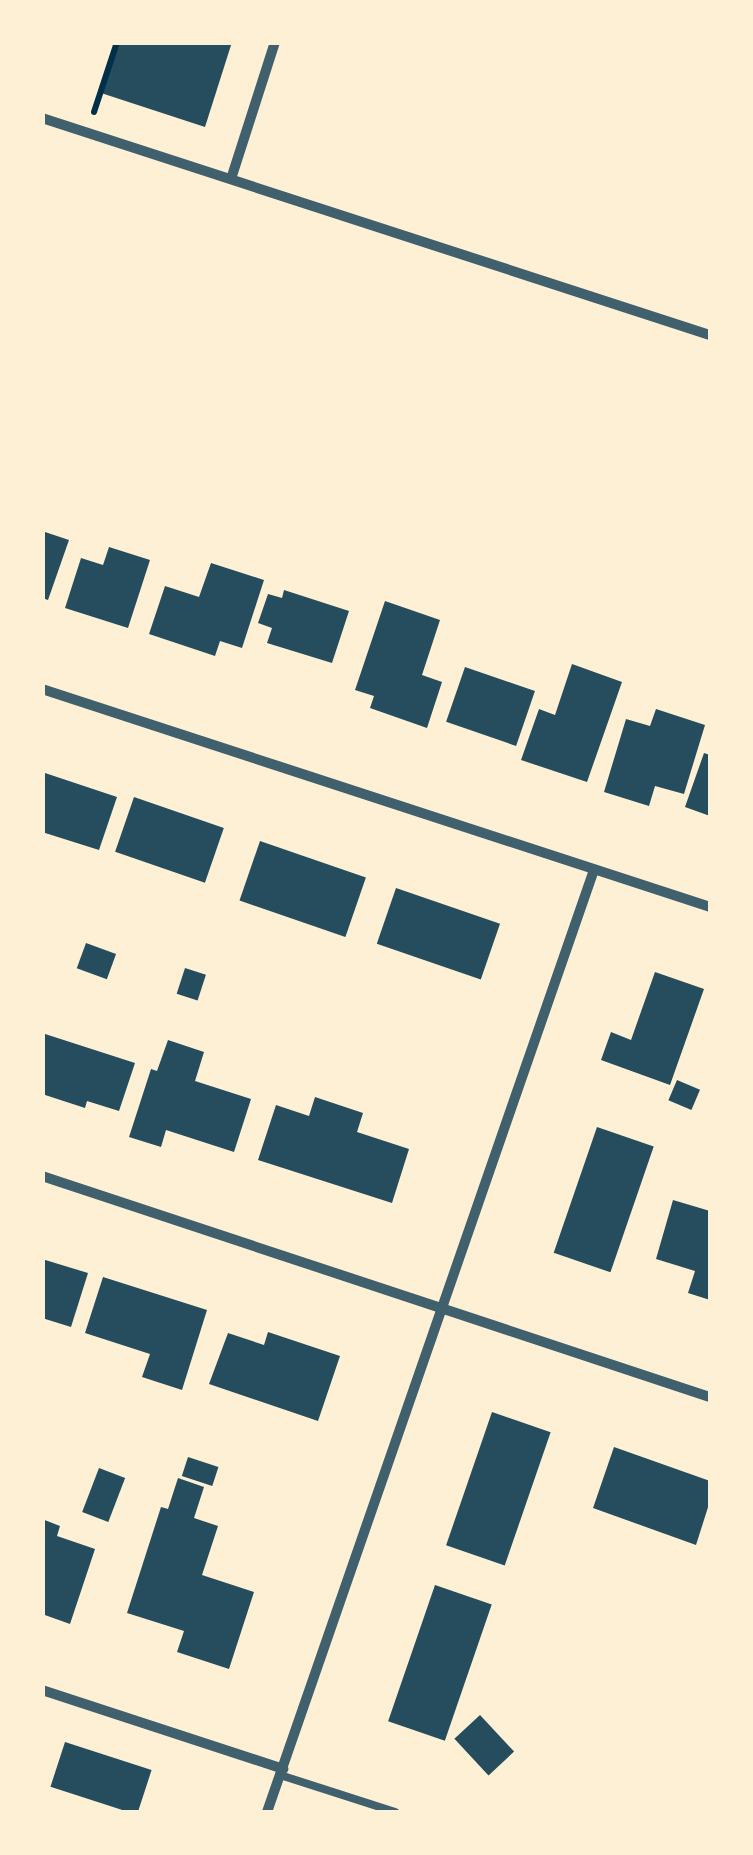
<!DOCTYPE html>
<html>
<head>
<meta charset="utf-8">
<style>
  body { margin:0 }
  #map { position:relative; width:753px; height:1855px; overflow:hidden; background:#fdf0d5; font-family:"Libre Baskerville",serif }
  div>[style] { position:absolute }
  .building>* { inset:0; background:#264d5e; transform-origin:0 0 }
  .path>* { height:6px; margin:-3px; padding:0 3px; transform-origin:3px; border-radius:3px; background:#003049 }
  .service>* { height:8px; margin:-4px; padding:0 4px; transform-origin:4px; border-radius:4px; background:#3f606c }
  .minor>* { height:10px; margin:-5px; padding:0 5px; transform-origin:5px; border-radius:5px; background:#3f606c }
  span { translate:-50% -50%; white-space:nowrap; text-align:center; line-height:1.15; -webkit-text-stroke:8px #fdf0d5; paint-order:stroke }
  .frame { position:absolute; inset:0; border:45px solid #fdf0d5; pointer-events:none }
</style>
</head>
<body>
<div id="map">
  <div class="building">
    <div style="clip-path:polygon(118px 42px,232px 42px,205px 127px,101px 93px)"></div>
    <div style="clip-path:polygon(42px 531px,69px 540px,48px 600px,42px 598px)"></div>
    <div style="clip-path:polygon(109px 547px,150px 560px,128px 628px,65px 608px,81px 558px,103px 565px)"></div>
    <div style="clip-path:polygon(211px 563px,264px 580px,242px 648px,220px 641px,215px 656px,149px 634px,165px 586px,199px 597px)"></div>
    <div style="clip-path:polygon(284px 590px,349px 611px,332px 663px,267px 643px,272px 628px,258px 623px,268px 594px,282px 598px)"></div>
    <div style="clip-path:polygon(385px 601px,440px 620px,422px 675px,442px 682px,427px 728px,370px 708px,374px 696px,355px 690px)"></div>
    <div style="clip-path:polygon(572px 664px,622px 682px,587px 782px,521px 760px,539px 709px,555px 715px)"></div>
    <div style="left:465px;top:667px;width:74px;height:58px;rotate:19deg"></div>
    <div style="clip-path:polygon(656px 709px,705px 725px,684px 794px,655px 786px,649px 806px,604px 792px,626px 719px,650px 726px)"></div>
    <div style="clip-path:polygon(704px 753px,710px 755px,710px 816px,685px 807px)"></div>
    <div style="clip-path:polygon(42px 772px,117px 797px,99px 850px,42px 832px)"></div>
    <div style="left:134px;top:797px;width:95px;height:58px;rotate:19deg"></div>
    <div style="left:260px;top:841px;width:112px;height:63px;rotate:19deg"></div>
    <div style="left:396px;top:888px;width:110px;height:59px;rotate:19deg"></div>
    <div style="left:86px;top:943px;width:32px;height:27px;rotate:20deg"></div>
    <div style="left:185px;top:968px;width:22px;height:27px;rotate:18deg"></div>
    <div style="clip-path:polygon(655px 972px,704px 989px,670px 1085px,601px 1060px,611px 1032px,631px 1040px)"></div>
    <div style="clip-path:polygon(42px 1033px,135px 1063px,119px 1111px,87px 1101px,85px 1108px,42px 1094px)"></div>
    <div style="clip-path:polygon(168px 1040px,204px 1052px,195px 1081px,251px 1099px,234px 1152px,166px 1130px,161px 1147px,129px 1137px,151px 1069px,157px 1071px)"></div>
    <div style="left:677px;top:1080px;width:25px;height:22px;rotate:23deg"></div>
    <div style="clip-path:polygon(315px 1097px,363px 1113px,357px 1132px,409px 1149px,392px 1203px,258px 1160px,276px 1105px,309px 1116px)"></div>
    <div style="left:597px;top:1127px;width:60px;height:133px;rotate:19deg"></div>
    <div style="clip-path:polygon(673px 1200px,710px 1211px,710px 1300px,688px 1293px,695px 1271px,656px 1259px)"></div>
    <div style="clip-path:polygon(42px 1259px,88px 1273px,71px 1327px,42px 1318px)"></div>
    <div style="clip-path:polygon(103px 1277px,207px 1310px,182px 1390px,142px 1377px,150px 1354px,85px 1333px)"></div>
    <div style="clip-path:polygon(268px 1332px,340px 1356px,318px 1421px,209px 1384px,228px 1333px,264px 1345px)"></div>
    <div style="left:492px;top:1412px;width:62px;height:141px;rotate:19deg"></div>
    <div style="clip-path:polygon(614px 1447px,710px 1481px,710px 1501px,696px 1545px,593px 1508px)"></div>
    <div style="left:188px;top:1457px;width:32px;height:20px;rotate:18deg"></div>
    <div style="left:99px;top:1468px;width:28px;height:47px;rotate:21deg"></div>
    <div style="clip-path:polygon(178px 1478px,204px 1487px,194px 1518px,218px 1526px,202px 1575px,254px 1592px,229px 1669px,177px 1652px,184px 1631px,127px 1613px,161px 1507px,168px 1509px)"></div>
    <div style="clip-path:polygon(42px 1519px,60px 1526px,57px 1536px,95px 1549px,70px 1624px,42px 1614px)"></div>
    <div style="left:435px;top:1585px;width:60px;height:144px;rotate:19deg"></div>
    <div style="left:480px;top:1715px;width:50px;height:35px;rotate:47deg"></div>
    <div style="left:65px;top:1742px;width:91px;height:47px;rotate:18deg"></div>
  </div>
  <div class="path">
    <div style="left:94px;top:112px;width:74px;rotate:-71.8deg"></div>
  </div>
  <div class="service">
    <div style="left:280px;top:1775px;width:121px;rotate:17.8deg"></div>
  </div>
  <div class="minor">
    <div style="left:42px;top:118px;width:702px;rotate:18deg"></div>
    <div style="left:231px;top:179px;width:144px;rotate:-72.2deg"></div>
    <div style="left:42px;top:689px;width:703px;rotate:18.07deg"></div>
    <div style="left:42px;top:1176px;width:704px;rotate:18.31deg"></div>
    <div style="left:42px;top:1690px;width:254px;rotate:18.1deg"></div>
    <div style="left:267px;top:1812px;width:997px;rotate:-70.86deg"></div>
  </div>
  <div class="frame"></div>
</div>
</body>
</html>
